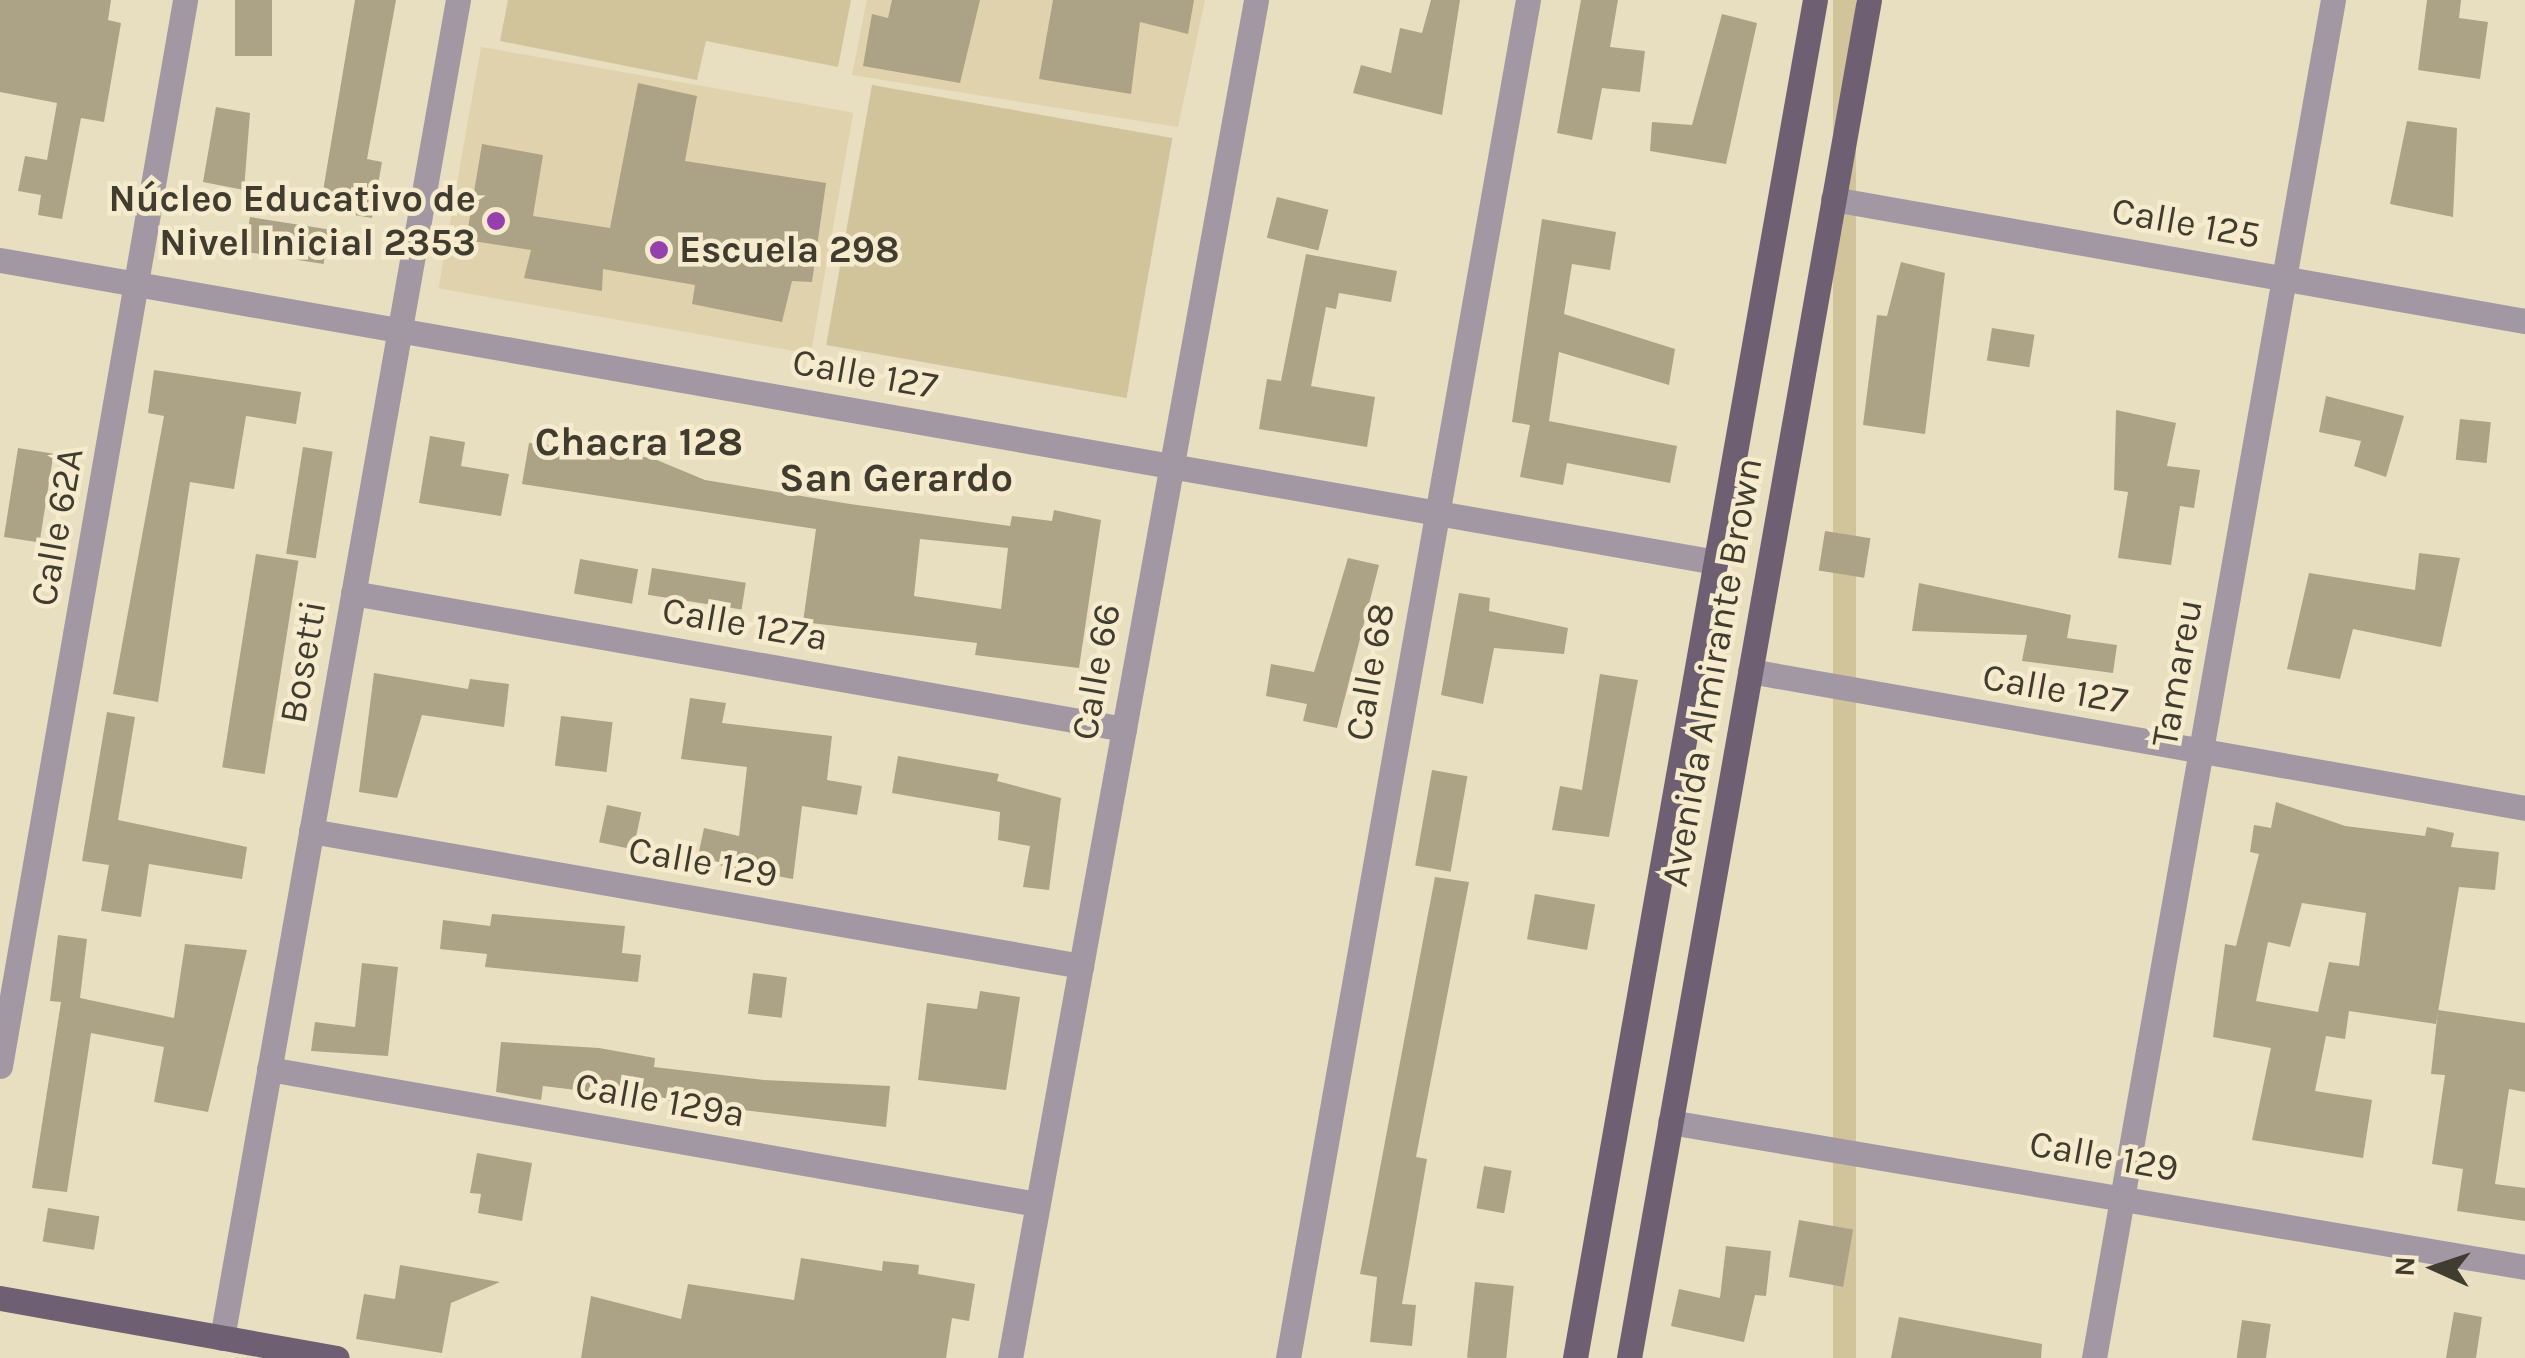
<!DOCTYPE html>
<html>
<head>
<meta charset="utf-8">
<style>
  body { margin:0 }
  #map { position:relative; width:2525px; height:1358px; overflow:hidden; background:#e8dec0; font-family:Karla,sans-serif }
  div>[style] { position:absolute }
  .built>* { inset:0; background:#dfd2ad; transform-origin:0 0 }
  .green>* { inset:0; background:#d1c39a; transform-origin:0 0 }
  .building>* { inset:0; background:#aca286; transform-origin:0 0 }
  .minor>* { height:25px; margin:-12.5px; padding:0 12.5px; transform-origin:12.5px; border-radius:12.5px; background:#a198a3 }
  .major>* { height:25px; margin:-12.5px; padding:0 12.5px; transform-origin:12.5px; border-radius:12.5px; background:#6e5f72 }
  .dots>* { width:28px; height:28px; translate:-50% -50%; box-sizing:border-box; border:5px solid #f6ebcd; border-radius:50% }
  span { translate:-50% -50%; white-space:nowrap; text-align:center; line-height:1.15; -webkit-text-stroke:9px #f6ebcd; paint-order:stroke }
  .poi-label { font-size:38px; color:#403c30; font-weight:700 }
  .right { translate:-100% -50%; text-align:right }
  .left { translate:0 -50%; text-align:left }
  .street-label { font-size:38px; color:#403c30 }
  .neighbourhood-label { font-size:40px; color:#403c30; font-weight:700 }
  .north { position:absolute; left:2385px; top:1218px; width:100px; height:100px; -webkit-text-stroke:8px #f6ebcd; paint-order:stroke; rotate:273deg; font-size:28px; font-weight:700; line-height:40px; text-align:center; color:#403c30 }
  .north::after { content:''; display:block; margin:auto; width:35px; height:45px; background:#403c30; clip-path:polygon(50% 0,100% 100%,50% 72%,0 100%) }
</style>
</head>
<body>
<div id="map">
  <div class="built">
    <div style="clip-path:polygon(867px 0,1205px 0,1178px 127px,852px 75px)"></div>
    <div style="left:481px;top:47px;width:378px;height:245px;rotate:10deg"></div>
  </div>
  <div class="green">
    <div style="clip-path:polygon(508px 0,851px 0,838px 67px,706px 41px,697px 80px,500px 41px)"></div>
    <div style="left:1833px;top:0;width:23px;height:1379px"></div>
    <div style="left:872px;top:85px;width:305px;height:264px;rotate:10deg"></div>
  </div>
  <div class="building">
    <div style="clip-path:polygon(0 0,111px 0,108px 20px,121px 23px,104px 122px,81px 118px,62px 219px,38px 215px,41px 195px,18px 191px,25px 156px,47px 160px,57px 103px,0 92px)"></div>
    <div style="left:235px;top:0;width:37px;height:56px"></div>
    <div style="clip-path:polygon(355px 0,396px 0,367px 159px,382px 162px,372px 218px,320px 209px)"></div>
    <div style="clip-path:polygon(892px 0,980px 0,960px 83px,863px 66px,872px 14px,888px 18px)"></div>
    <div style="clip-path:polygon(1053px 0,1194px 0,1188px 34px,1140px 22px,1131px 94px,1039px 79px)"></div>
    <div style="clip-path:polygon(1431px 0,1460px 0,1442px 115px,1353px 93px,1361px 65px,1391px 73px,1400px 28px,1422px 33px)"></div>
    <div style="clip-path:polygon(1581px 0,1618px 0,1610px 47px,1645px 51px,1640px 92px,1602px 88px,1592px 140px,1557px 133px)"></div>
    <div style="clip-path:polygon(2427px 0,2461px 0,2459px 18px,2488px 22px,2480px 79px,2418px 70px)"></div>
    <div style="clip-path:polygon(1722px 14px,1757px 23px,1726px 164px,1650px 151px,1652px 122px,1692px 125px)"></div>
    <div style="clip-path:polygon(638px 83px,697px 96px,685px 161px,826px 183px,812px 282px,792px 281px,782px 322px,692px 304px,695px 285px,603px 269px,602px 291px,524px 278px,531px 250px,466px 240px,482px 144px,543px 155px,533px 216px,610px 228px)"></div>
    <div style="clip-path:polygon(216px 107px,250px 113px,244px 190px,203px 182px)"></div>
    <div style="clip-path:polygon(2407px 121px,2457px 128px,2453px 217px,2390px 204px)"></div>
    <div style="left:1277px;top:197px;width:53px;height:42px;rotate:14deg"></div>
    <div style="left:250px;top:217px;width:80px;height:35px;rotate:9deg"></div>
    <div style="clip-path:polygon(1542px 219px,1616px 232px,1610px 270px,1572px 264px,1564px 314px,1675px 349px,1669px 385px,1559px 352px,1549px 421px,1677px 446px,1670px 483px,1567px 463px,1563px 485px,1520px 477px,1530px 425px,1512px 422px)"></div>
    <div style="clip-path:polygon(1306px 254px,1397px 271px,1391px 302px,1339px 293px,1336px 309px,1326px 307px,1311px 386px,1375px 397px,1367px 447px,1259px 429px,1267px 379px,1281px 381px)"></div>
    <div style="clip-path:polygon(1901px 262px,1945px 273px,1925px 434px,1863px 425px,1877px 315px,1887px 316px)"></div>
    <div style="left:1992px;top:328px;width:43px;height:33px;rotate:9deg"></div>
    <div style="clip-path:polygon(154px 370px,301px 392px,296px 424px,246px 416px,234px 489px,190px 482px,158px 702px,113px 694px,164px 416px,148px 413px)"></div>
    <div style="clip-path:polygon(2326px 396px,2404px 416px,2386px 477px,2354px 466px,2361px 441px,2319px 432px)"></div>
    <div style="clip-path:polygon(2116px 410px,2176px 423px,2167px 466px,2200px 470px,2194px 508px,2180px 506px,2171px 565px,2118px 558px,2128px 492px,2114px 490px)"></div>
    <div style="left:2460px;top:419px;width:31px;height:41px;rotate:6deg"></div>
    <div style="clip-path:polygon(430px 436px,465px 442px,461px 466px,509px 474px,501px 516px,419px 503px)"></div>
    <div style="clip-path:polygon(evenodd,529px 443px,652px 458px,705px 480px,850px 504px,1010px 526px,1012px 516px,1052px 521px,1054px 510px,1101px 520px,1079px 668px,975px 655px,977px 643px,803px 622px,816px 529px,522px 484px,529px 443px,920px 539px,1008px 548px,1001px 609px,914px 596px,920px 539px)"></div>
    <div style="left:303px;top:447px;width:30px;height:108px;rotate:9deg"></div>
    <div style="left:18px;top:448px;width:36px;height:90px;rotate:9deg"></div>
    <div style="left:1825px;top:531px;width:46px;height:40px;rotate:9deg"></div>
    <div style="clip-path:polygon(2419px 553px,2460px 558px,2441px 647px,2353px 629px,2340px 679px,2287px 669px,2309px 573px,2415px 590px)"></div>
    <div style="left:256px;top:554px;width:43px;height:216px;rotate:9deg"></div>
    <div style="clip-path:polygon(1348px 558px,1379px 565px,1337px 728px,1303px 721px,1307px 704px,1266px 696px,1271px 664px,1314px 672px)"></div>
    <div style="left:580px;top:559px;width:59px;height:35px;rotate:10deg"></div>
    <div style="left:652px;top:568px;width:95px;height:27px;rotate:9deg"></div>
    <div style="clip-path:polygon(1919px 583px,2071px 615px,2067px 638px,2117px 645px,2113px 673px,2022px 661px,2027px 635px,1912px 631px)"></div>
    <div style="clip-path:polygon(1459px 593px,1490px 598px,1489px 611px,1568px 628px,1564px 654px,1494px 648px,1483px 704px,1441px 695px)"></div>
    <div style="clip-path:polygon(374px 673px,468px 689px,470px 679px,509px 684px,504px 727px,422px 715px,397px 798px,359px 792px)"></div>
    <div style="clip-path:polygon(1600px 674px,1638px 680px,1609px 837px,1552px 830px,1560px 786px,1582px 790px)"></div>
    <div style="clip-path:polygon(690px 698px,726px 703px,722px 723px,832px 736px,827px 780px,862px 786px,857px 815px,802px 806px,793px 879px,697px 861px,704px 828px,739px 836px,747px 767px,681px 759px)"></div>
    <div style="clip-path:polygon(107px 712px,135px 717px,118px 820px,247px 847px,242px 879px,149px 864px,141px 917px,101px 911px,109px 865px,82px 861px)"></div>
    <div style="left:561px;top:716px;width:52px;height:50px;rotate:7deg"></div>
    <div style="clip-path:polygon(898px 756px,999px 774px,997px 781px,1061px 798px,1049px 890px,1023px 887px,1030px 846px,998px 840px,1000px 812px,892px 793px)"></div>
    <div style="left:1432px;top:770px;width:36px;height:97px;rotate:10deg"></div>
    <div style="clip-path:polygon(evenodd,2276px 802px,2345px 826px,2425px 836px,2427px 827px,2454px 833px,2451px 847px,2499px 852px,2495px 890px,2459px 887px,2436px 1024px,2349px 1011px,2345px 1039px,2326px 1036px,2315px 1091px,2372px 1100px,2363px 1158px,2252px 1140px,2271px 1048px,2213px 1037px,2225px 944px,2236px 946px,2259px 854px,2250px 852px,2254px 825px,2271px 828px,2276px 802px,2302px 903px,2366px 913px,2359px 966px,2329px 962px,2318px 1012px,2256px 1001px,2268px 942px,2290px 947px,2302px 903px)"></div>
    <div style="left:607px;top:805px;width:35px;height:38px;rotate:12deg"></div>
    <div style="clip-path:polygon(1435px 877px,1469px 882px,1416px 1157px,1427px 1159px,1402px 1304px,1416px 1305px,1412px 1346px,1370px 1342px,1377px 1277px,1360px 1274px)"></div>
    <div style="left:1535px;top:894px;width:61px;height:46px;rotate:10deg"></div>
    <div style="clip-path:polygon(492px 914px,625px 926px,622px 953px,641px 955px,638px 982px,485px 967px,487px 954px,440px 949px,443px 920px,490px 926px)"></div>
    <div style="clip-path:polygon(58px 935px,87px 939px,80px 998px,174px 1018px,185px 944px,247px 950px,208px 1112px,154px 1102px,164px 1047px,91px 1033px,67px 1192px,32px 1188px,61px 1002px,50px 1001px)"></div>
    <div style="clip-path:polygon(362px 963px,398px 967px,388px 1056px,311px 1051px,315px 1022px,355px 1027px)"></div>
    <div style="left:753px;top:973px;width:34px;height:41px;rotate:7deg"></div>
    <div style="clip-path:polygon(980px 991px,1020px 997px,1006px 1090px,918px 1080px,927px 1003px,977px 1009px)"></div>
    <div style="clip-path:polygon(2438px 1010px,2525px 1023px,2525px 1092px,2509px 1089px,2495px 1184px,2525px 1188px,2525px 1221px,2457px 1211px,2463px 1169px,2432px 1164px,2445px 1075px,2431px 1074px)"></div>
    <div style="clip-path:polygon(501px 1042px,599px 1048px,655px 1058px,654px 1067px,764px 1080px,890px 1086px,886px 1127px,543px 1086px,541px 1100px,496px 1092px)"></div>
    <div style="clip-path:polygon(477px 1153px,532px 1163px,522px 1221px,478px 1213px,481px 1194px,470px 1193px)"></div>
    <div style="left:1484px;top:1166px;width:28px;height:43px;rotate:10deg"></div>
    <div style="left:48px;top:1208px;width:52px;height:34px;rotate:9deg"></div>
    <div style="left:1799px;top:1220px;width:55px;height:58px;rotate:10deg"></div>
    <div style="clip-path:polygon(1726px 1246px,1771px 1251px,1766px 1296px,1755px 1295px,1744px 1342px,1671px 1326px,1679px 1289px,1720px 1298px)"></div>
    <div style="clip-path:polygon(801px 1258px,882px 1271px,883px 1261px,919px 1265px,918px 1274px,975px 1284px,969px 1321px,952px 1318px,946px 1358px,581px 1358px,591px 1296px,681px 1319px,688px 1284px,794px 1300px)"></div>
    <div style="clip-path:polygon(400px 1265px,500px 1282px,451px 1303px,442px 1353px,356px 1339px,364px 1294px,395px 1299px)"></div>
    <div style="left:1475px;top:1282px;width:39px;height:76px;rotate:6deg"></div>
    <div style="clip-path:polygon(2454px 1312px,2482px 1317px,2476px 1358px,2446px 1358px)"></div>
    <div style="clip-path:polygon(1899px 1317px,2042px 1344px,2041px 1358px,1891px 1358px)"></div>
    <div style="left:2242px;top:1320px;width:29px;height:38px;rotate:8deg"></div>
  </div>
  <div class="minor">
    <div style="left:1833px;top:199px;width:703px;rotate:10deg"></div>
    <div style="left:0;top:260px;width:1743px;rotate:9.98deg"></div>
    <div style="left:353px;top:593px;width:783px;rotate:10deg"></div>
    <div style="left:1750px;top:671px;width:787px;rotate:10.02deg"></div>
    <div style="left:311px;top:831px;width:782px;rotate:9.94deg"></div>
    <div style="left:0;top:1066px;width:1082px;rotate:-80.15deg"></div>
    <div style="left:269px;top:1069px;width:780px;rotate:9.97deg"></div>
    <div style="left:1670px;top:1122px;width:867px;rotate:9.63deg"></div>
    <div style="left:222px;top:1338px;width:1359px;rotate:-80deg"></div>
    <div style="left:1010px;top:1358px;width:1380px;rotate:-79.73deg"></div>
    <div style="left:1288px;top:1358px;width:1379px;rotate:-79.98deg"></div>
    <div style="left:2094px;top:1358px;width:1379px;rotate:-80.02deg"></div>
  </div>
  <div class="major">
    <div style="left:0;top:1298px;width:342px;rotate:10.1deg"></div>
    <div style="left:1575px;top:1358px;width:1379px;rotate:-79.98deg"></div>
    <div style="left:1629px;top:1358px;width:1379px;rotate:-79.98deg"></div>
  </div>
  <div class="dots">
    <div style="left:496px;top:221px;background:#9640ad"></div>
    <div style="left:659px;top:250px;background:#9640ad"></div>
  </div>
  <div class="poi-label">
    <span class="right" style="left:476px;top:221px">Núcleo Educativo de<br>Nivel Inicial 2353</span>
    <span class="left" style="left:679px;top:250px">Escuela 298</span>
  </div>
  <div class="street-label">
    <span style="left:2186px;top:223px;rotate:10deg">Calle 125</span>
    <span style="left:865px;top:374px;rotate:10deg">Calle 127</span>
    <span style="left:57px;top:527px;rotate:-80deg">Calle 62A</span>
    <span style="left:745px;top:624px;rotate:10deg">Calle 127a</span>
    <span style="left:303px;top:662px;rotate:-80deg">Bosetti</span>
    <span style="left:1096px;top:672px;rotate:-80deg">Calle 66</span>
    <span style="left:1370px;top:672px;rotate:-80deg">Calle 68</span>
    <span style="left:1712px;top:672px;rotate:-80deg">Avenida Almirante Brown</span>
    <span style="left:2177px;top:673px;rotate:-80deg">Tamareu</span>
    <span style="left:2055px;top:689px;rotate:10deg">Calle 127</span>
    <span style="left:703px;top:862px;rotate:10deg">Calle 129</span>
    <span style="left:660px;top:1100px;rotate:10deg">Calle 129a</span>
    <span style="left:2104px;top:1156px;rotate:10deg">Calle 129</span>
  </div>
  <div class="neighbourhood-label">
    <span style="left:639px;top:442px">Chacra 128</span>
    <span style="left:896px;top:478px">San Gerardo</span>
  </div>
  <div class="north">N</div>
</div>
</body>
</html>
